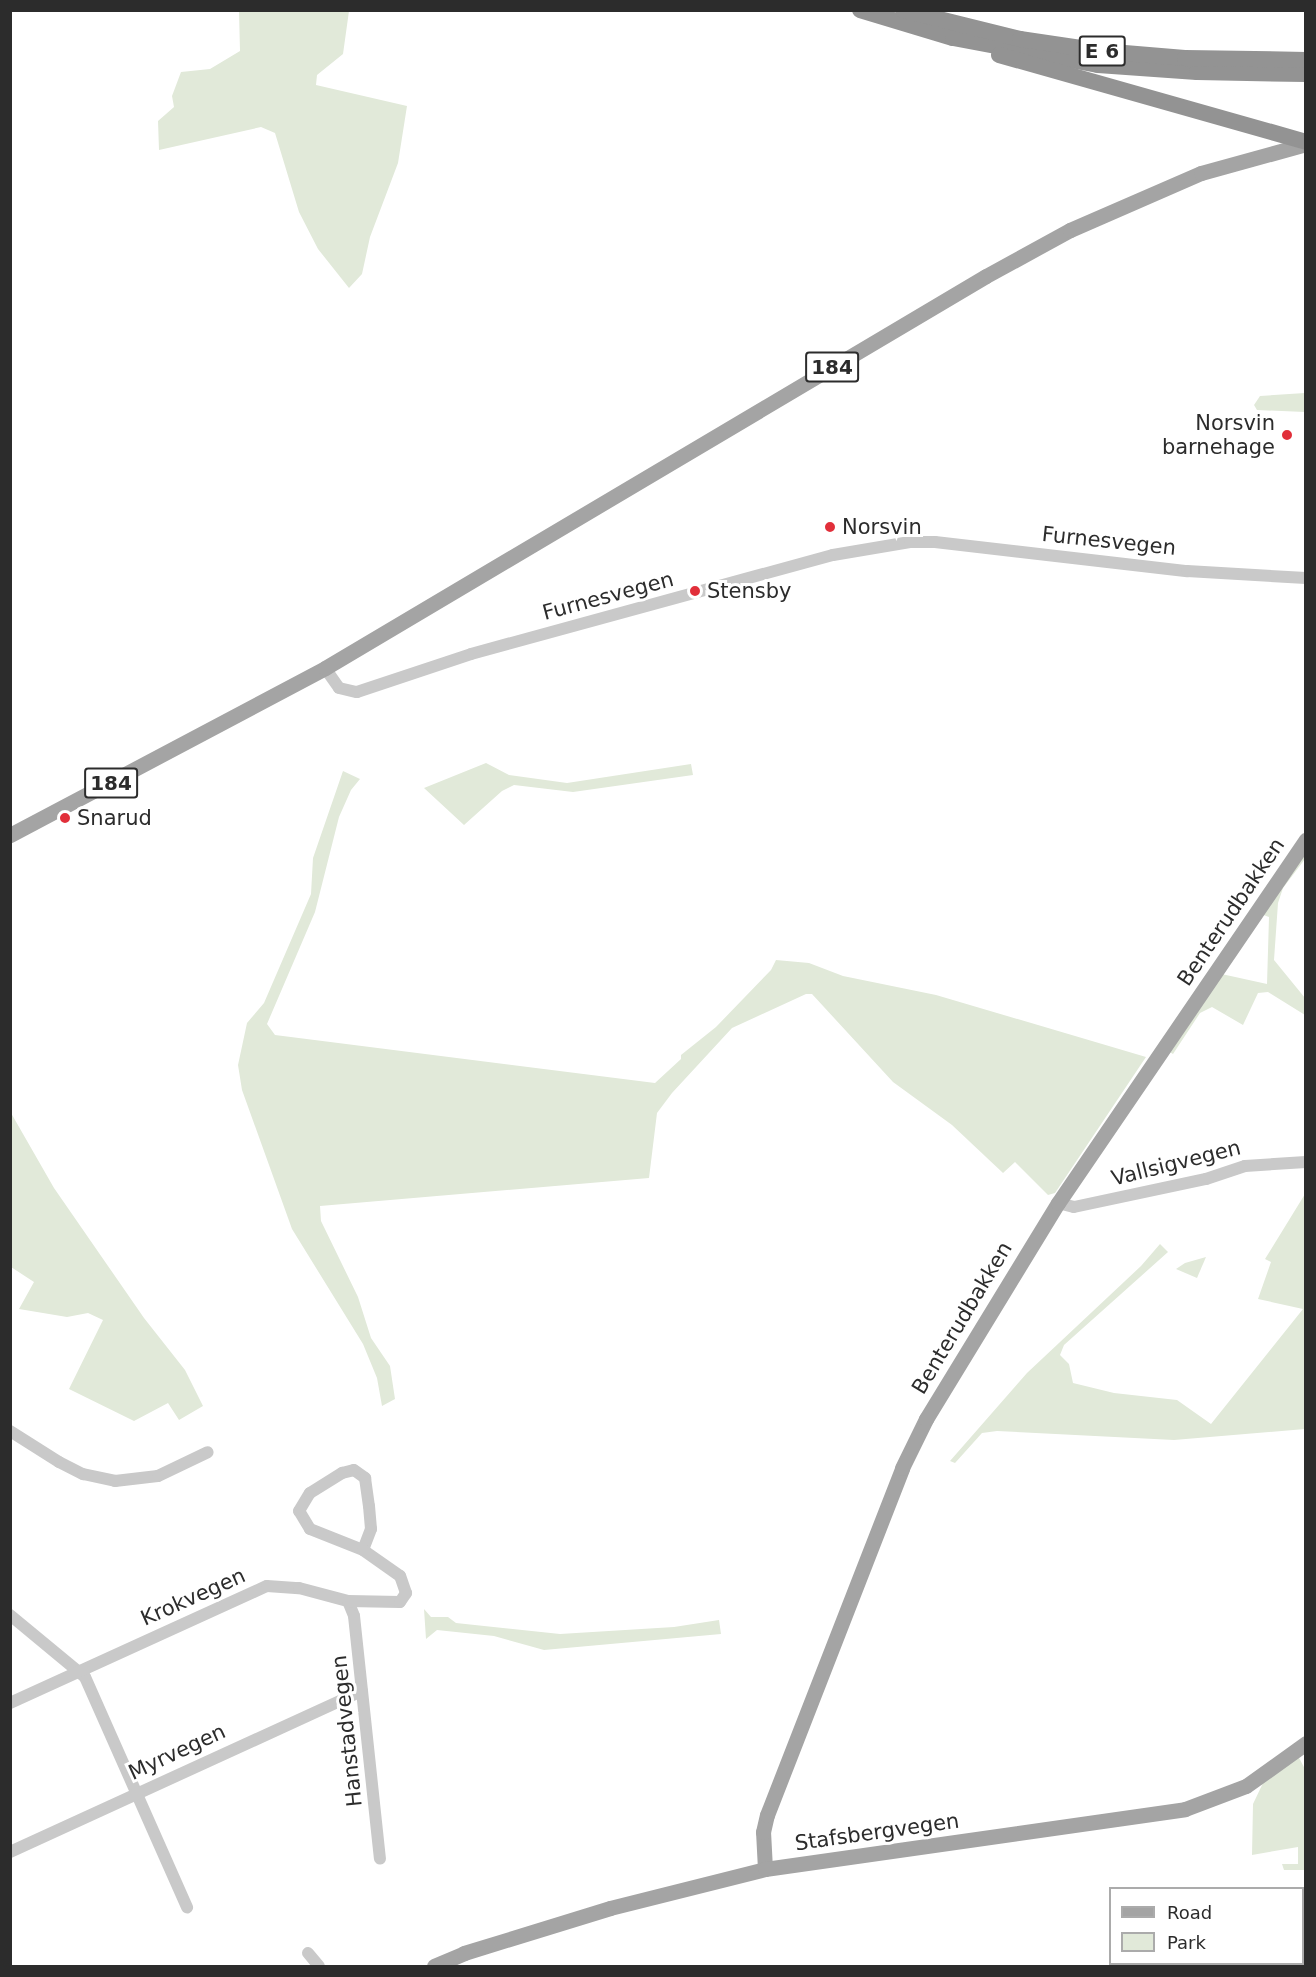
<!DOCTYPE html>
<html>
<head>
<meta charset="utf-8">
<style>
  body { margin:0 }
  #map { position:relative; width:1316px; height:1977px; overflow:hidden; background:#fff; font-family:"DejaVu Sans",sans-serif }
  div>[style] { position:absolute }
  .green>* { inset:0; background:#e1e9d9 }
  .taxiway>* { height:26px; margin:-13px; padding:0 13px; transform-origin:13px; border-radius:13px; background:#c0c0c0 }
  .minor>* { height:12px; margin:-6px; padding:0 6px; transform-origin:6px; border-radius:6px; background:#c9c9c9 }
  .major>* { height:15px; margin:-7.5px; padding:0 7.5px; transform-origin:7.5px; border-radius:7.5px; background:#a4a4a4 }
  .highway>* { height:16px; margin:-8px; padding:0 8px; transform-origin:8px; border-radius:8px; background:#939393 }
  .dots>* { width:16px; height:16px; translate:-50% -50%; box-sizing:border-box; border:3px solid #fff; border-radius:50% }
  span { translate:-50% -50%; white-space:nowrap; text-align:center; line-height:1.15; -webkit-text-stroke:6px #fff; paint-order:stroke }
  .shield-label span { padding:2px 4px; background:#fff; border:2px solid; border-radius:4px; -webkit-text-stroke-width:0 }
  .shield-label { font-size:20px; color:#2c2c2c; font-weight:700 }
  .poi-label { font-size:21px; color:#2c2c2c }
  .right { translate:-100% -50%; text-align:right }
  .left { translate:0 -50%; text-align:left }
  .street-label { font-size:21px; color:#2c2c2c }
  .frame { position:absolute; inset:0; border:12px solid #2c2c2c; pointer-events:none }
  .legend { position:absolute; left:1109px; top:1887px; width:195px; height:78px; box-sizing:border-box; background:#fff; border:2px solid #ababab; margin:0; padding:8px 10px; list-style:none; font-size:18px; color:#2c2c2c }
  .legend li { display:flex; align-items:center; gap:12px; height:30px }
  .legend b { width:30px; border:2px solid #ababab }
</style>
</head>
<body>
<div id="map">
  <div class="green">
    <div style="clip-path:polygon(239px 11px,349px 11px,343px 54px,317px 75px,316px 85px,407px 106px,398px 163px,370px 237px,362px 274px,349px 288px,318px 249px,299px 212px,275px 133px,261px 127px,159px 150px,158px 121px,174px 107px,172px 96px,181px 72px,210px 69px,240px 51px)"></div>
    <div style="clip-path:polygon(1305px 393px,1305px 412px,1257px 410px,1254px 405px,1260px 396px)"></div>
    <div style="clip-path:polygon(486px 763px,509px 775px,567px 783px,691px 764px,693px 775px,573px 792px,514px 785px,502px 791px,464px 825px,424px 788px)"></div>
    <div style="clip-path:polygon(343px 771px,360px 779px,351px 790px,339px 817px,315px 912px,267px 1024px,275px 1035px,655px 1083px,681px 1059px,681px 1055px,716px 1027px,771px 970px,776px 960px,809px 963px,843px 976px,936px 995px,1146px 1057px,1055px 1193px,1048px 1195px,1015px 1162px,1003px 1173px,952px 1125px,893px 1082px,812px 994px,806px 994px,732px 1028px,672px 1093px,657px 1113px,649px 1178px,320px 1206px,321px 1221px,358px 1297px,371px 1338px,390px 1366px,395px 1399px,382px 1406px,377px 1378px,363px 1344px,292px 1229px,242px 1090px,238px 1065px,247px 1023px,264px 1003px,311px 894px,313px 858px)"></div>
    <div style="clip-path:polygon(1305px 848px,1305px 859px,1283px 888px,1278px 903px,1274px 960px,1305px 998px,1305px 1015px,1268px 992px,1258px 993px,1243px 1025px,1212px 1007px,1200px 1013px,1173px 1054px,1168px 1051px,1217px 973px,1267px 984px,1269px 917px,1258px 913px)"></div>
    <div style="clip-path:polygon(11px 1113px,54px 1188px,144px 1318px,185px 1370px,203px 1406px,179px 1420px,168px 1403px,134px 1421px,69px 1389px,103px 1320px,88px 1313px,67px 1317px,19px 1309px,34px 1282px,11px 1267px)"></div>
    <div style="clip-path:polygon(1305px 1194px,1305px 1429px,1174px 1440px,997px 1431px,982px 1433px,955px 1463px,950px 1461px,1027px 1373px,1141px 1266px,1160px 1244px,1168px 1252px,1064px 1345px,1060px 1355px,1069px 1364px,1073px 1383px,1114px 1393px,1177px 1400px,1211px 1424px,1303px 1309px,1258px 1299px,1271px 1262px,1265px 1259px)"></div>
    <div style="clip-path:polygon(1206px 1257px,1197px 1278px,1176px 1269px,1185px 1263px)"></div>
    <div style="clip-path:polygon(424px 1609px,431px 1617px,448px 1617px,456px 1623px,560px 1634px,674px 1627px,719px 1620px,721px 1634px,544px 1650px,494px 1636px,437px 1630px,426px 1639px)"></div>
    <div style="clip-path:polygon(1298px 1756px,1305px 1769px,1305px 1870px,1284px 1870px,1282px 1864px,1298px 1864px,1298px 1847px,1252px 1855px,1253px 1804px,1263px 1783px)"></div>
  </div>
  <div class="taxiway">
    <div style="left:1302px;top:1906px;width:5px;rotate:79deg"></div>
    <div style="left:1293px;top:1966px;width:2px;rotate:-90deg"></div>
  </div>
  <div class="minor">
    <div style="left:325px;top:668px;width:24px;rotate:55deg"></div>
    <div style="left:339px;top:688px;width:18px;rotate:13deg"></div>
    <div style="left:357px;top:692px;width:120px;rotate:-18.4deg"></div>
    <div style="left:471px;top:654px;width:375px;rotate:-15.3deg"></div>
    <div style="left:833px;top:555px;width:78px;rotate:-9.6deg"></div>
    <div style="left:910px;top:542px;width:25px"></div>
    <div style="left:935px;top:542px;width:254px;rotate:6.6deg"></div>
    <div style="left:1187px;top:571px;width:119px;rotate:3.4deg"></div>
    <div style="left:1058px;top:1203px;width:16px;rotate:14deg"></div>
    <div style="left:1074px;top:1207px;width:135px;rotate:-12deg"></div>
    <div style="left:1206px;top:1179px;width:41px;rotate:-18.4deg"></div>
    <div style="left:1245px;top:1166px;width:61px;rotate:-3.8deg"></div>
    <div style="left:10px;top:1431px;width:58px;rotate:32.3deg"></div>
    <div style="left:59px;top:1462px;width:27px;rotate:27deg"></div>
    <div style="left:83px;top:1474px;width:33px;rotate:12deg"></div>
    <div style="left:115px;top:1481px;width:43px;rotate:-6.6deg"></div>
    <div style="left:158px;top:1476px;width:55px;rotate:-25.6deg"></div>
    <div style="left:354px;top:1470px;width:14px;rotate:36deg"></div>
    <div style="left:365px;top:1478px;width:28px;rotate:82deg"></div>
    <div style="left:369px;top:1506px;width:23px;rotate:85deg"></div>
    <div style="left:371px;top:1529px;width:22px;rotate:111deg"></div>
    <div style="left:363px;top:1550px;width:57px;rotate:-158.4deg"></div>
    <div style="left:310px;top:1529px;width:21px;rotate:-121deg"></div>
    <div style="left:299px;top:1511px;width:21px;rotate:-59deg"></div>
    <div style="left:310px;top:1493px;width:38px;rotate:-32deg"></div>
    <div style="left:342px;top:1473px;width:12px;rotate:-14deg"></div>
    <div style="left:348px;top:1601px;width:16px;rotate:68deg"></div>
    <div style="left:354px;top:1616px;width:244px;rotate:83.9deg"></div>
    <div style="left:10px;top:1615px;width:97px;rotate:39.6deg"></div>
    <div style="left:85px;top:1677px;width:252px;rotate:66.1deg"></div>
    <div style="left:10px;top:1703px;width:282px;rotate:-24.5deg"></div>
    <div style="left:267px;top:1586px;width:32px;rotate:4deg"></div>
    <div style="left:299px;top:1588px;width:51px;rotate:14.9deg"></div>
    <div style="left:348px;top:1601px;width:52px;rotate:1.1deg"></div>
    <div style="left:400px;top:1602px;width:11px;rotate:-56deg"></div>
    <div style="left:406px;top:1593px;width:18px;rotate:-109deg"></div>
    <div style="left:400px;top:1576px;width:45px;rotate:-144.9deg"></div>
    <div style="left:10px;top:1852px;width:387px;rotate:-24.6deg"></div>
    <div style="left:308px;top:1953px;width:17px;rotate:50deg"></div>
  </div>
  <div class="major">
    <div style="left:10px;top:835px;width:357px;rotate:-27.9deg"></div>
    <div style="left:325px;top:668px;width:768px;rotate:-30.67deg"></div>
    <div style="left:986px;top:276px;width:96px;rotate:-28.7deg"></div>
    <div style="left:1070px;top:230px;width:143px;rotate:-23.5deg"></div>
    <div style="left:1201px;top:173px;width:109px;rotate:-15.4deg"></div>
    <div style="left:765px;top:1869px;width:37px;rotate:-93deg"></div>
    <div style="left:763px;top:1832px;width:17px;rotate:-77deg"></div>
    <div style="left:767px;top:1815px;width:372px;rotate:-68.7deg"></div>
    <div style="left:902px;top:1468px;width:55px;rotate:-63.9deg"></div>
    <div style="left:926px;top:1419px;width:253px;rotate:-58.6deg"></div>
    <div style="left:1058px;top:1203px;width:440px;rotate:-55.7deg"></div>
    <div style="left:434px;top:1966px;width:33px;rotate:-23deg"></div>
    <div style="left:464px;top:1953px;width:153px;rotate:-17.1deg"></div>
    <div style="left:610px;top:1908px;width:160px;rotate:-14.1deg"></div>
    <div style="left:765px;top:1869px;width:424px;rotate:-8.1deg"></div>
    <div style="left:1185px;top:1809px;width:65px;rotate:-20.7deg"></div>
    <div style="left:1246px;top:1786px;width:74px;rotate:-35.6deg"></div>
  </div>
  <div class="highway">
    <div style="left:860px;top:10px;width:97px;rotate:16.8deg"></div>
    <div style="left:953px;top:38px;width:147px;rotate:10.5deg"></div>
    <div style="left:1098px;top:65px;width:99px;rotate:4deg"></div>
    <div style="left:1197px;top:72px;width:109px;rotate:1.1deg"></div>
    <div style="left:903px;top:10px;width:121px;rotate:13.9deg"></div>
    <div style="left:1020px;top:39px;width:82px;rotate:8.4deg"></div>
    <div style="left:1101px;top:51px;width:84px;rotate:4.8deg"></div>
    <div style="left:1185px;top:58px;width:121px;rotate:0.9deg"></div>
    <div style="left:999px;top:55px;width:319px;rotate:15.8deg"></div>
  </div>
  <div class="dots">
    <div style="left:1287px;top:435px;background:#e12f3a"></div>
    <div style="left:830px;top:527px;background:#e12f3a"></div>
    <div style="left:695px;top:591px;background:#e12f3a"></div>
    <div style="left:65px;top:818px;background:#e12f3a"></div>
  </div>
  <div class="shield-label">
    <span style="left:1102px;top:51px">E 6</span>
    <span style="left:832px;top:367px">184</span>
    <span style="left:111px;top:783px">184</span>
  </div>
  <div class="poi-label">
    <span class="right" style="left:1275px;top:435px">Norsvin<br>barnehage</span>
    <span class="left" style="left:842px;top:527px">Norsvin</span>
    <span class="left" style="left:707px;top:591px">Stensby</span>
    <span class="left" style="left:77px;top:818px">Snarud</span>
  </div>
  <div class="street-label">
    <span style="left:1109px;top:541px;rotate:6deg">Furnesvegen</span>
    <span style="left:608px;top:596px;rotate:-15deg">Furnesvegen</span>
    <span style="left:1231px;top:912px;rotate:-56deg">Benterudbakken</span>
    <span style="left:1176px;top:1163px;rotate:-14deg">Vallsigvegen</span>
    <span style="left:962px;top:1318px;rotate:-59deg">Benterudbakken</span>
    <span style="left:193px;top:1597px;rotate:-24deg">Krokvegen</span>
    <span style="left:347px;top:1731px;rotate:-96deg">Hanstadvegen</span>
    <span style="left:177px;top:1752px;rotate:-25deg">Myrvegen</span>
    <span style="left:877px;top:1832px;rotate:-8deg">Stafsbergvegen</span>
  </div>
  <div class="frame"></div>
  <ul class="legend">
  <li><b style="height:8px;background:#a4a4a4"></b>Road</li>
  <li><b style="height:16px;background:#e1e9d9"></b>Park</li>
  </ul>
</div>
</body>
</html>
